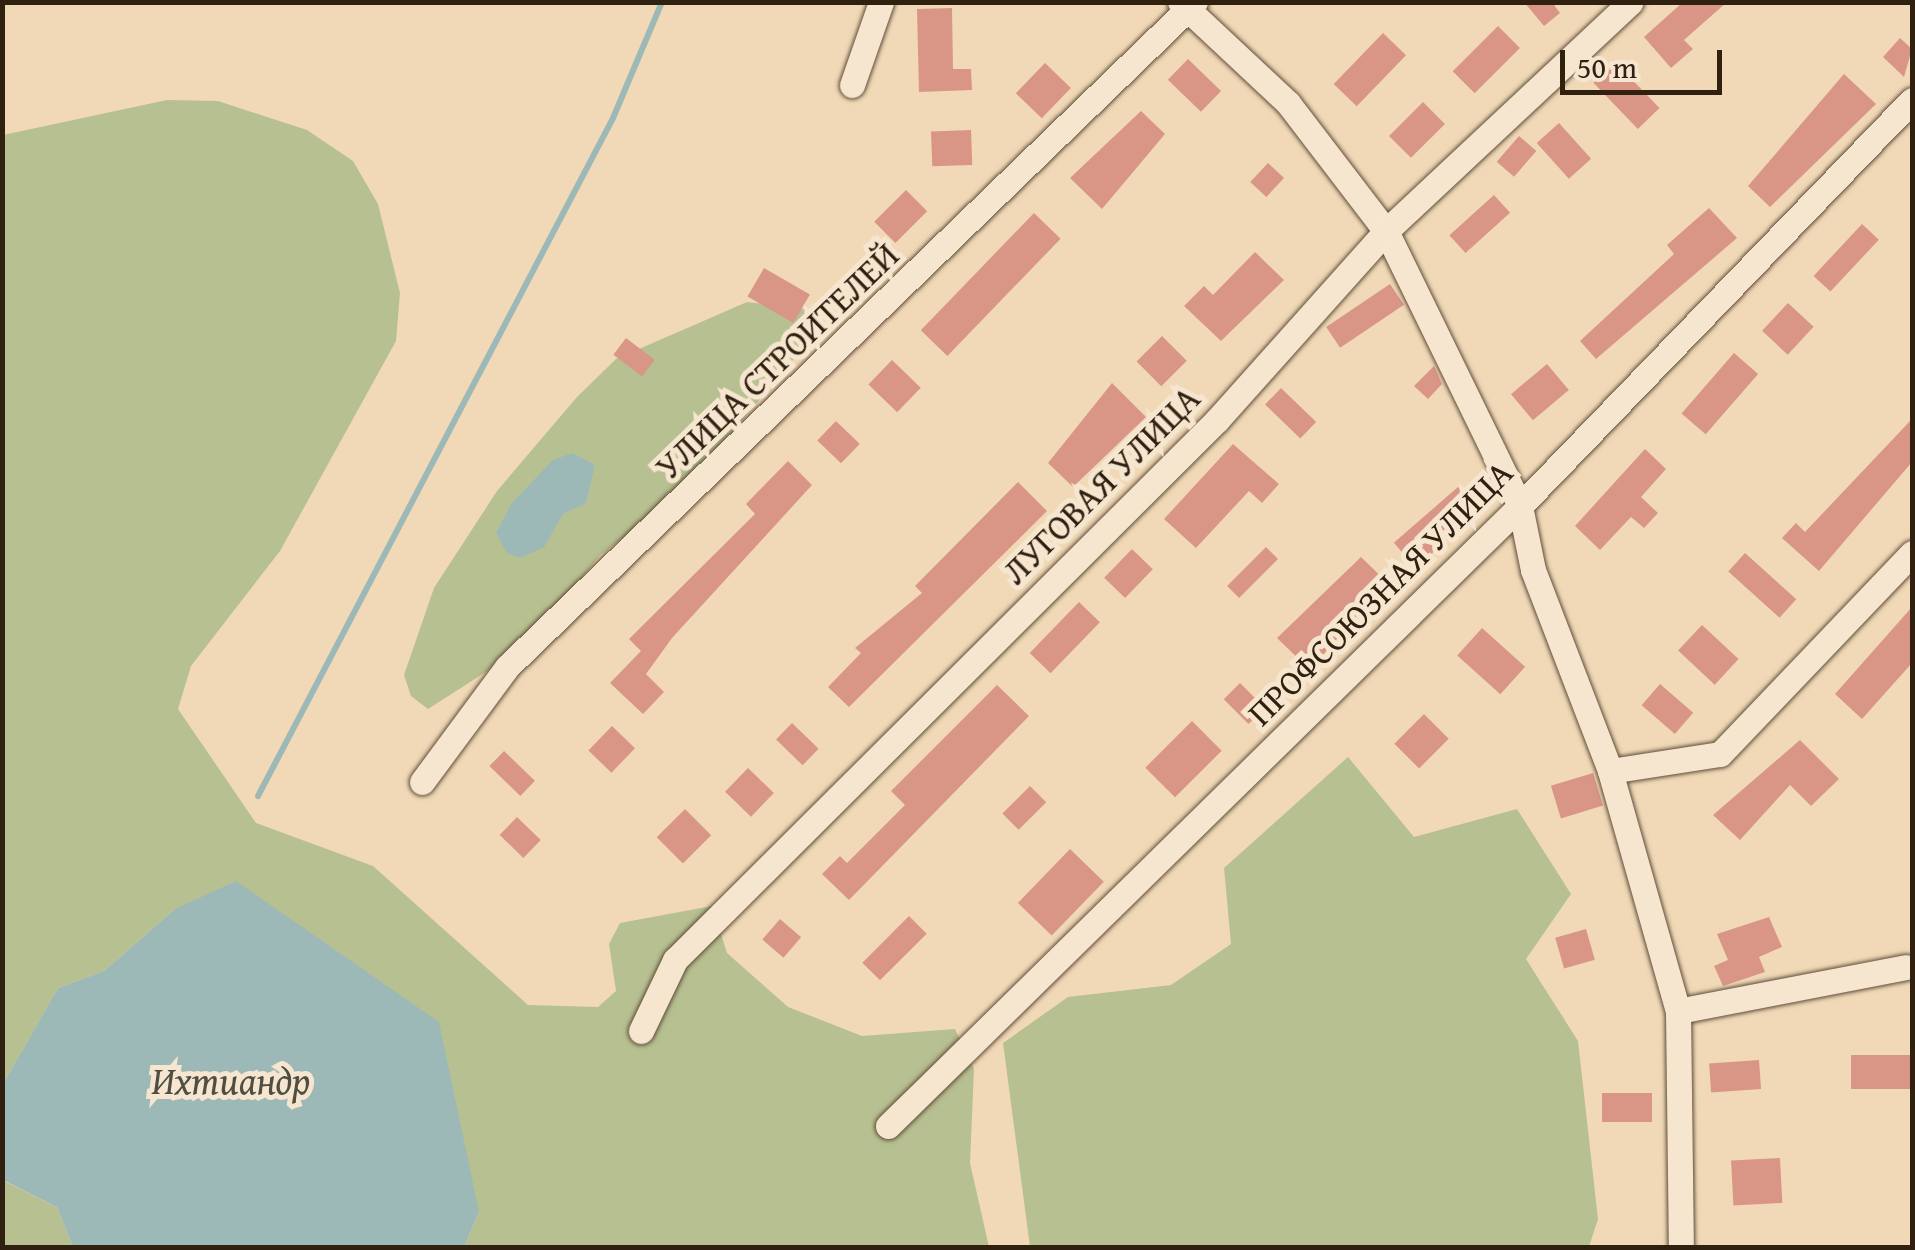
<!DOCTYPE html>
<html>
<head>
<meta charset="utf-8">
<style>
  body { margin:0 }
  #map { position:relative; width:1915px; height:1250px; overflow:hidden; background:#f1d9b7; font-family:"Gentium Book Plus",serif }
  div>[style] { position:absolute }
  .green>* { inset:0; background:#b7c091 }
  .water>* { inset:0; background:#9db9b7 }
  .stream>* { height:6px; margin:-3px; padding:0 3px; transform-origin:3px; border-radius:3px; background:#9db9b7 }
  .building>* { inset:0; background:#d99686; transform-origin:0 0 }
  .roads { filter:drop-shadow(0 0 2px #604e3a) drop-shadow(0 0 2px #604e3a) }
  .street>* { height:25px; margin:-12.5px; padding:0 12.5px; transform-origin:12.5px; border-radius:12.5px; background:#f6e6d0 }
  span { translate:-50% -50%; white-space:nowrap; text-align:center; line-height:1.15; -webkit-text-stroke:10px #f6e6d0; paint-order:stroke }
  .street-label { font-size:35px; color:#2f2010 }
  .water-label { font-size:38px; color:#504e42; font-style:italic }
  .frame { position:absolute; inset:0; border:5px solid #2f2010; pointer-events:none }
  .scale { position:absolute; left:1560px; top:50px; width:162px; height:45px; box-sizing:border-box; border:5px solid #2f2010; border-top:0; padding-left:12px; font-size:30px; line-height:35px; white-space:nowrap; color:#2f2010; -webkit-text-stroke:8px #f6e6d0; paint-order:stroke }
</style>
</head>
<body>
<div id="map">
  <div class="green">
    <div style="clip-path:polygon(167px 100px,218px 101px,307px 130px,353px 161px,378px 204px,400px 293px,396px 341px,280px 551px,191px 666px,178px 709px,256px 823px,373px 866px,528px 1005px,598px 1007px,616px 991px,609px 944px,620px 923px,712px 906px,727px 953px,788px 1007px,862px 1036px,955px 1029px,974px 1069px,970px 1163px,989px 1247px,464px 1247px,479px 1212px,175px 909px,104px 971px,58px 988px,3px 1084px,3px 135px)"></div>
    <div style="clip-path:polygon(747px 302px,812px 310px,818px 330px,678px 497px,600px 555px,525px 647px,428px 709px,411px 696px,404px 675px,434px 588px,497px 491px,577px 397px,616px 359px)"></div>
    <div style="clip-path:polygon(1348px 757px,1414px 837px,1517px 809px,1571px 894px,1526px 959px,1578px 1041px,1598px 1219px,1589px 1247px,1030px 1247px,1003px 1043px,1068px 997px,1171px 985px,1231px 944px,1224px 868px)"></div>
    <div style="clip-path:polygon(2px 1180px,57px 1207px,73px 1247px,3px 1247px)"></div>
  </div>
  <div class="water">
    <div style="clip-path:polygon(572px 453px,595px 465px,586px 503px,563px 514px,544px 547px,520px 558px,507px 553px,496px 533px,511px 504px,553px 460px)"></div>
    <div style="clip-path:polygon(236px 881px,439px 1022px,479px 1212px,464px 1247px,73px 1247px,57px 1207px,3px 1180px,3px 1084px,58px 988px,104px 971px,175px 909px)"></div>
  </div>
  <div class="stream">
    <div style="left:258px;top:796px;width:765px;rotate:-62.36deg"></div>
    <div style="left:613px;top:118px;width:126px;rotate:-67.1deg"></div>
  </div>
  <div class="building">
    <div style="clip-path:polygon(1524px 2px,1552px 2px,1560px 13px,1544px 26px)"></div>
    <div style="clip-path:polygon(1683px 2px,1727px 2px,1684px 40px,1693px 49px,1671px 68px,1644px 37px)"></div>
    <div style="clip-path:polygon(952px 8px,953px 69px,971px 69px,972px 90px,919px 92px,917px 9px)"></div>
    <div style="left:1498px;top:26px;width:31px;height:64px;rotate:45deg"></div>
    <div style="left:1383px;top:33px;width:32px;height:71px;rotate:44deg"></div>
    <div style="clip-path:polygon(1900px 38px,1912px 49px,1904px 77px,1883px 57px)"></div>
    <div style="left:1188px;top:59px;width:46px;height:29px;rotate:44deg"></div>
    <div style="left:1615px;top:62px;width:64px;height:30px;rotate:46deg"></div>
    <div style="left:1045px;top:63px;width:36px;height:42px;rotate:44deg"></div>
    <div style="clip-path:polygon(1844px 74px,1876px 104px,1770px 207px,1748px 186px)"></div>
    <div style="left:1423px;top:102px;width:31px;height:48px;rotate:45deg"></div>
    <div style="clip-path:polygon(1141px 111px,1165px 134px,1102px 209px,1070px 178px)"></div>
    <div style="left:1559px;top:123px;width:48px;height:30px;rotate:48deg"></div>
    <div style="left:971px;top:130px;width:35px;height:40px;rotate:88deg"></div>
    <div style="left:1519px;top:136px;width:23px;height:34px;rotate:41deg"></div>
    <div style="left:1268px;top:163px;width:22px;height:26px;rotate:43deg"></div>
    <div style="left:906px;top:190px;width:30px;height:45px;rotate:45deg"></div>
    <div style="left:1494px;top:195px;width:24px;height:60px;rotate:48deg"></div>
    <div style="clip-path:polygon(1709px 208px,1737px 238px,1596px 359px,1580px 341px,1674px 254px,1667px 245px)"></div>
    <div style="left:1034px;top:213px;width:37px;height:163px;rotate:44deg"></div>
    <div style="left:1862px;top:224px;width:23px;height:71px;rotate:43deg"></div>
    <div style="clip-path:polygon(1255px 252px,1284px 280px,1221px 341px,1184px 306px,1204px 286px,1213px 295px)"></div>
    <div style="left:764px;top:268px;width:53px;height:33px;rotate:30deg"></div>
    <div style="left:1390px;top:284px;width:25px;height:77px;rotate:56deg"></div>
    <div style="left:1788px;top:303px;width:35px;height:38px;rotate:43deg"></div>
    <div style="left:1162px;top:336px;width:35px;height:36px;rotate:45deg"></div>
    <div style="left:626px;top:338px;width:36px;height:21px;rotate:37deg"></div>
    <div style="left:1734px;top:353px;width:32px;height:80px;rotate:41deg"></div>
    <div style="left:892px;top:360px;width:40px;height:34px;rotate:44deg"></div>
    <div style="left:1547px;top:364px;width:34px;height:47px;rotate:50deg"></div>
    <div style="clip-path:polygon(1434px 366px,1442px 384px,1428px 399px,1414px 386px)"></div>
    <div style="clip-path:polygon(1112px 383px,1146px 417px,1073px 487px,1048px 463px)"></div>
    <div style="left:1281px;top:388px;width:49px;height:23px;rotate:44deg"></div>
    <div style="clip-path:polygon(1912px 419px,1912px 462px,1819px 571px,1782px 538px,1796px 523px,1805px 532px)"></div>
    <div style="left:836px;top:421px;width:33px;height:27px;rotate:44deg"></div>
    <div style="clip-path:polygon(1233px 444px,1279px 484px,1262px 503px,1249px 491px,1196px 548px,1164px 519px)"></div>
    <div style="clip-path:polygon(1645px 449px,1666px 469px,1641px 497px,1658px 513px,1644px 528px,1631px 517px,1600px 550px,1575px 526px)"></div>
    <div style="clip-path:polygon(788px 461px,812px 485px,672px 638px,646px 674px,664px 692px,643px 714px,610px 683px,641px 651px,629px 639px,755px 514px,746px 504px)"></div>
    <div style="clip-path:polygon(1018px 482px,1047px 511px,849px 707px,828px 687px,861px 653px,855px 648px,922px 593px,915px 586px)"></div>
    <div style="left:1458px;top:487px;width:33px;height:85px;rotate:49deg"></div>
    <div style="left:1266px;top:547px;width:17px;height:55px;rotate:45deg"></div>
    <div style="left:1132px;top:549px;width:29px;height:40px;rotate:44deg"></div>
    <div style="left:1745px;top:553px;width:69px;height:25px;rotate:42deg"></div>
    <div style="clip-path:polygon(1361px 557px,1394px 589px,1373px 610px,1367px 604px,1310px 670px,1277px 638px)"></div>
    <div style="left:1079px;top:602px;width:29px;height:71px;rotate:44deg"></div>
    <div style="clip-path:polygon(1912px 607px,1912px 663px,1862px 719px,1835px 694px)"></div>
    <div style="left:1702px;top:625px;width:50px;height:35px;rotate:43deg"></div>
    <div style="left:1482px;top:628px;width:58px;height:37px;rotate:42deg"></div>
    <div style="left:1240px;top:683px;width:35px;height:23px;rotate:45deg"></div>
    <div style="left:1660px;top:684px;width:44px;height:28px;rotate:41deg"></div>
    <div style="clip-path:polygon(997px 685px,1029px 716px,849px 900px,822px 874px,840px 856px,847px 863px,905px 805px,891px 791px)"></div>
    <div style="left:1424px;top:714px;width:35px;height:42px;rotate:45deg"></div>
    <div style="left:1192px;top:721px;width:42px;height:66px;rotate:45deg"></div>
    <div style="left:792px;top:723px;width:37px;height:23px;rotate:44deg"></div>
    <div style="left:612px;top:726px;width:32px;height:34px;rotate:44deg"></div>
    <div style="clip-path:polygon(1800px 740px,1839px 779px,1811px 806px,1790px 785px,1740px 840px,1713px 815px)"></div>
    <div style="left:504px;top:751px;width:43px;height:21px;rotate:44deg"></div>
    <div style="left:748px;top:768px;width:36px;height:33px;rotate:44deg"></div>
    <div style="left:1593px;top:773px;width:34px;height:44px;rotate:73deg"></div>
    <div style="left:1030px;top:786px;width:23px;height:39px;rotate:45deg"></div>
    <div style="left:685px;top:809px;width:37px;height:40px;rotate:45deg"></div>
    <div style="left:517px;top:817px;width:33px;height:25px;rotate:44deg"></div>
    <div style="left:1070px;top:849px;width:47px;height:75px;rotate:44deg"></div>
    <div style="left:909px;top:916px;width:25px;height:66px;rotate:45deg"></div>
    <div style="clip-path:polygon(1769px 917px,1782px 947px,1759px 957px,1765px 972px,1723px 986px,1714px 966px,1728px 960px,1717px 934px)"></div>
    <div style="left:780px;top:919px;width:28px;height:27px;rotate:41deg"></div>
    <div style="left:1586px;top:929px;width:32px;height:32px;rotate:74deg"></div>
    <div style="left:1912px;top:1055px;width:34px;height:61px;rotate:90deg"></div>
    <div style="left:1759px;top:1060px;width:29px;height:50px;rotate:86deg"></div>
    <div style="left:1602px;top:1093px;width:50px;height:29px"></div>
    <div style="left:1780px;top:1158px;width:45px;height:49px;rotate:87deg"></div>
  </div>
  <div class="roads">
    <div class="street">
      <div style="left:1180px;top:2px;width:148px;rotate:43.1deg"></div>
      <div style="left:1288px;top:103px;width:161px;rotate:52.6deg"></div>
      <div style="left:1386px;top:231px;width:306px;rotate:64deg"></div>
      <div style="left:1520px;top:506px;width:65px;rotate:78.5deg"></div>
      <div style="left:1533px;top:570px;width:215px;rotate:69deg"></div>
      <div style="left:1610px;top:771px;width:249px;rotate:74.2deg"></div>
      <div style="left:1678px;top:1011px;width:237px;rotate:89.3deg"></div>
      <div style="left:852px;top:85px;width:88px;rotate:-70.7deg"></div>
      <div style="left:1610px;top:771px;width:111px;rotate:-8.8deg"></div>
      <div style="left:1720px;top:754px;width:278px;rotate:-46.3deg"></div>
      <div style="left:422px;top:782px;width:143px;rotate:-53.5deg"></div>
      <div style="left:507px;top:667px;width:957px;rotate:-44.03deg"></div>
      <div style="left:1678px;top:1011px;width:232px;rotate:-10.9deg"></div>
      <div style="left:641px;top:1031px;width:79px;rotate:-64.4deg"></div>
      <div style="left:675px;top:960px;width:765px;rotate:-44.89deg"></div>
      <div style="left:1217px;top:420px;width:254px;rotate:-48.2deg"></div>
      <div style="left:1386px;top:231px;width:335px;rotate:-43.1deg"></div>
      <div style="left:888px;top:1126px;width:885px;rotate:-44.45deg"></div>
      <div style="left:1520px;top:506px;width:564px;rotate:-46.01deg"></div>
    </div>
  </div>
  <div class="street-label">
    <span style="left:777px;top:361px;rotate:-44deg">УЛИЦА СТРОИТЕЛЕЙ</span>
    <span style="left:1101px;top:485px;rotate:-45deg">ЛУГОВАЯ УЛИЦА</span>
    <span style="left:1380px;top:593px;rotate:-45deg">ПРОФСОЮЗНАЯ УЛИЦА</span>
  </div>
  <div class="water-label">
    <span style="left:231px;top:1081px">Ихтиандр</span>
  </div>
  <div class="frame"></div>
  <div class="scale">50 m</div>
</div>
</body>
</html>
